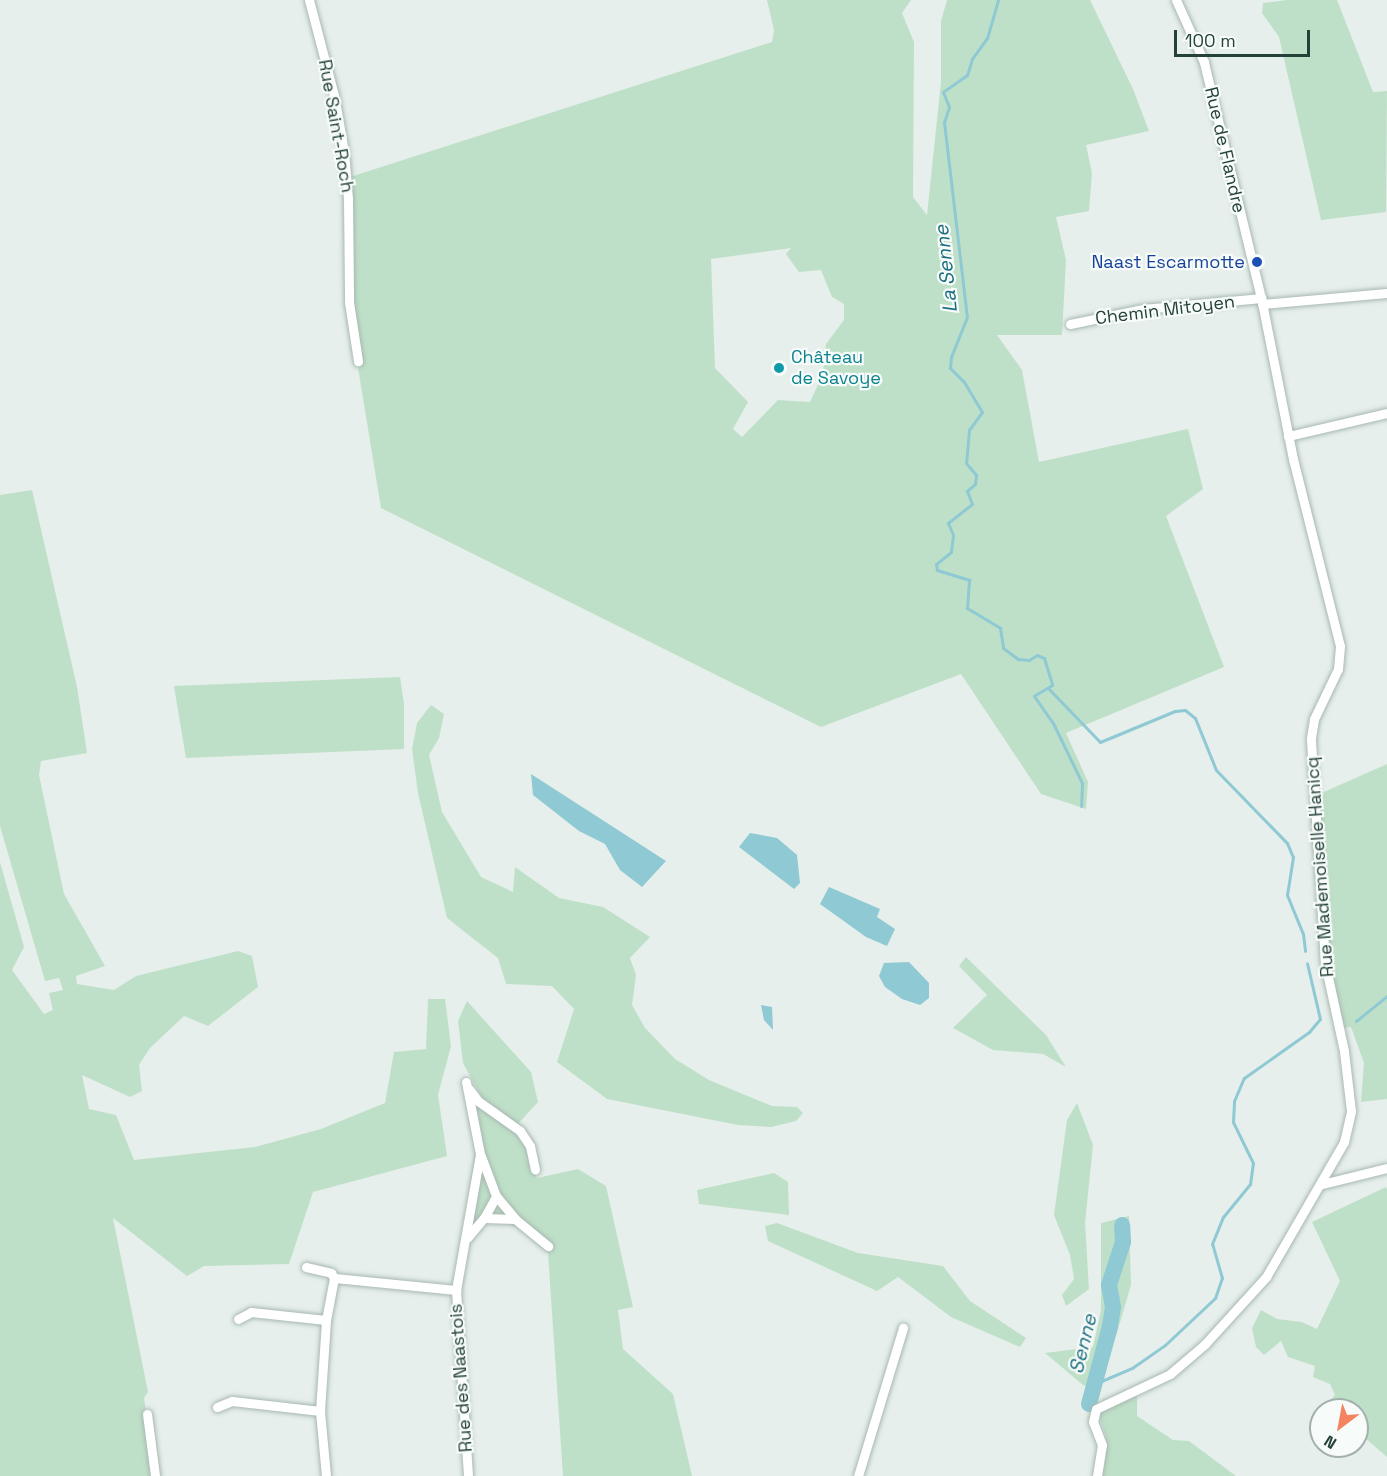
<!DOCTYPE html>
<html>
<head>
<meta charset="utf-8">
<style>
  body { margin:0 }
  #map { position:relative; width:1387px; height:1476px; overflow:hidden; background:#e6efeb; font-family:"Space Grotesk",sans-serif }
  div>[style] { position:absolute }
  .green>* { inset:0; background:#bfe0c8 }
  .water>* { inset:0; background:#8ec9d4 }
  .stream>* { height:3px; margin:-1.5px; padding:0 1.5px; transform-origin:1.5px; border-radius:1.5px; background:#8ec9d4 }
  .river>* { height:16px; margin:-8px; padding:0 8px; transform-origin:8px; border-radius:8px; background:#8ec9d4 }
  .roads { filter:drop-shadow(0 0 2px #a8b8b2) drop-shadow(0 0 2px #a8b8b2) }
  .minor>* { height:9px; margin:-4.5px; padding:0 4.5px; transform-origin:4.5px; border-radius:4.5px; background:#fff }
  .dots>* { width:16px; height:16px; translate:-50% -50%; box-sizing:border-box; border:3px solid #f7fbf9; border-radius:50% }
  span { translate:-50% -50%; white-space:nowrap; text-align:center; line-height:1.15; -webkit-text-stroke:4.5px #f7fbf9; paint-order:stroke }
  .street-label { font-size:18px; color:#24423a }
  .transit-label { font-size:18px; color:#164399 }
  .right { translate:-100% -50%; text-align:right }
  .culture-label { font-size:18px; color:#0d838f }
  .left { translate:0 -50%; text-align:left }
  .water-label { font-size:20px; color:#1c6f80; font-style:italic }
  .north { position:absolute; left:1309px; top:1398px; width:60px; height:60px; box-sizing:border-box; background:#f7fbf9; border:2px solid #a3b1ad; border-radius:50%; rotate:212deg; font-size:16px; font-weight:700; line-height:24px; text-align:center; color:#24423a }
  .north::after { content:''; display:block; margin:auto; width:21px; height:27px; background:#f4845f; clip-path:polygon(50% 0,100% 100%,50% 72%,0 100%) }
  .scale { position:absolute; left:1174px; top:30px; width:136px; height:27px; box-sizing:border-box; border:3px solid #24423a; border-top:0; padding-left:8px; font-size:18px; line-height:21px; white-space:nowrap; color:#24423a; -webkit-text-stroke:4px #f7fbf9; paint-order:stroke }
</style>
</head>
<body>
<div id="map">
  <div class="green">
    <div style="clip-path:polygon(evenodd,767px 0,911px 0,902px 13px,914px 42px,913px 197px,927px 215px,941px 82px,941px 21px,947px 0,1090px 0,1133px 89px,1149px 131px,1086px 145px,1092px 173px,1089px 211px,1056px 217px,1066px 260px,1062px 335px,997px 335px,1022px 370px,1039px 462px,1188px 429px,1203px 489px,1166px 516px,1224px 667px,1066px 733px,1088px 782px,1086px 809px,1041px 794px,961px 674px,821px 727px,381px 508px,351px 325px,350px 177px,772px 42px,774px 30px,767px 0,791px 248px,786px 254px,799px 272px,821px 270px,832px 297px,844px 304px,844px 320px,826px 344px,823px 374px,810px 402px,778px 400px,742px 437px,733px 429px,748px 402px,715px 368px,711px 259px,791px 248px)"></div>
    <div style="clip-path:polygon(1287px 0,1337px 0,1373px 92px,1387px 91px,1386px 212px,1321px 220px,1279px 37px,1262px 13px,1263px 3px)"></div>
    <div style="clip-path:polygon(32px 490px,77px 687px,87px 753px,41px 761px,39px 775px,64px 894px,105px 966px,76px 976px,77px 984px,114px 990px,136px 976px,238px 951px,252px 956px,258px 987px,208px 1026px,184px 1016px,150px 1048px,139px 1065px,142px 1091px,130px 1097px,82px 1075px,89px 1109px,116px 1115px,134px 1160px,255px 1147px,321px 1129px,385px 1103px,394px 1052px,426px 1049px,428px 999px,445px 999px,451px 1046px,438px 1095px,447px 1156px,313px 1192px,289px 1264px,204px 1266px,187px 1276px,113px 1218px,148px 1392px,144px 1398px,155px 1476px,0 1476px,0 862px,24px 947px,12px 970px,44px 1014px,53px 1010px,49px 993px,63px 990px,59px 978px,45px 981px,0 826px,0 495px)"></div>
    <div style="clip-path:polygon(400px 677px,404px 704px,404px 749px,186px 758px,174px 686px)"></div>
    <div style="clip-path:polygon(431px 705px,444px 714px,439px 738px,429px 755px,442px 812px,481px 877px,513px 892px,515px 867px,559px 898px,603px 907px,650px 937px,630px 958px,636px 975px,632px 1005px,645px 1028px,675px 1059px,709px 1080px,772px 1106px,797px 1107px,803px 1113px,796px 1121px,771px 1127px,738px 1125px,607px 1099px,557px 1062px,574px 1009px,552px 986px,506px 984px,498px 958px,447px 918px,418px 793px,412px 749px,417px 723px)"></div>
    <div style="clip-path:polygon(1387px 764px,1387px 1099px,1361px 1102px,1364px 1063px,1351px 1027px,1339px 1028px,1326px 973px,1315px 796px)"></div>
    <div style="clip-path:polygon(966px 957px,1046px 1035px,1066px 1067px,1043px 1054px,993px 1050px,953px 1028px,987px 995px,959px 966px)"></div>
    <div style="clip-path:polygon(467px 1001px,531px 1072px,538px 1102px,517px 1125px,537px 1178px,578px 1169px,606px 1186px,633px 1307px,618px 1310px,623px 1349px,673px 1394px,692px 1476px,563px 1476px,548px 1253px,519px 1228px,502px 1222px,487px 1223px,463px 1237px,475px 1151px,466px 1091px,481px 1096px,463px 1063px,458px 1021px)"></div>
    <div style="clip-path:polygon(1077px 1103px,1093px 1145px,1085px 1223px,1089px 1289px,1066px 1306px,1062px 1295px,1074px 1279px,1070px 1255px,1054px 1215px,1067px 1120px)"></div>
    <div style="clip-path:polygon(774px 1173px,788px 1182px,789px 1215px,699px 1204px,697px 1190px)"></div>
    <div style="clip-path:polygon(1386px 1187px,1387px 1189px,1387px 1457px,1357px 1431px,1357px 1410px,1332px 1410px,1326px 1405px,1335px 1395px,1330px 1384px,1313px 1377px,1315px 1366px,1288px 1357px,1281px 1341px,1264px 1355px,1256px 1347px,1252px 1328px,1261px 1310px,1277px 1319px,1302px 1322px,1317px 1329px,1340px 1281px,1312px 1222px)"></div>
    <div style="clip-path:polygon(1129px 1216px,1131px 1285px,1100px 1390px,1083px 1385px,1045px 1353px,1093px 1347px,1101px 1310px,1101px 1223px)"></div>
    <div style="clip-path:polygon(777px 1223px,858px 1253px,943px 1266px,970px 1301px,1026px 1338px,1020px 1347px,951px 1317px,898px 1277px,877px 1291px,768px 1241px,765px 1226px)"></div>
    <div style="clip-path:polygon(1137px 1395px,1137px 1416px,1173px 1440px,1189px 1441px,1236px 1476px,1102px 1476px,1107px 1441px,1098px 1411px)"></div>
  </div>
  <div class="water">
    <div style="clip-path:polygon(531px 774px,666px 861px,642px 887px,620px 870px,605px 844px,579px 831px,533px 795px)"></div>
    <div style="clip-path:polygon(750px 833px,777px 838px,797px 855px,800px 883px,794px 889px,739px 847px)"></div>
    <div style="clip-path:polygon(829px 887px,880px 909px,877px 917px,895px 929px,887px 946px,866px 937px,820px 904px)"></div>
    <div style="clip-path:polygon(909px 962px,929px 983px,929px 998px,920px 1005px,902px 999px,885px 987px,879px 976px,884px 963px)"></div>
    <div style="clip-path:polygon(761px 1005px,772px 1007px,773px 1030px,764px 1020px)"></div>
  </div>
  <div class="stream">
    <div style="left:998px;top:0;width:40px;rotate:106deg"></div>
    <div style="left:987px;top:38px;width:26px;rotate:126deg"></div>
    <div style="left:972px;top:59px;width:17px;rotate:107deg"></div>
    <div style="left:967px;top:75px;width:29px;rotate:145deg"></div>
    <div style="left:943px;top:92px;width:16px;rotate:68deg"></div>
    <div style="left:949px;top:107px;width:16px;rotate:108deg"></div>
    <div style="left:944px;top:122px;width:196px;rotate:83.3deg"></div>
    <div style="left:967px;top:317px;width:43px;rotate:111.8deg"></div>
    <div style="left:951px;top:357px;width:11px;rotate:95deg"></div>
    <div style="left:950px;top:368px;width:20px;rotate:45deg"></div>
    <div style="left:964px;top:382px;width:35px;rotate:59deg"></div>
    <div style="left:982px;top:412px;width:22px;rotate:126deg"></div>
    <div style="left:969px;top:430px;width:33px;rotate:95deg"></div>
    <div style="left:966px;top:463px;width:16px;rotate:50deg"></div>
    <div style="left:976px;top:475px;width:9px;rotate:96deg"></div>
    <div style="left:975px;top:484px;width:11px;rotate:139deg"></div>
    <div style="left:967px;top:491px;width:14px;rotate:69deg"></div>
    <div style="left:972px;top:504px;width:31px;rotate:142deg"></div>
    <div style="left:948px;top:523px;width:13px;rotate:67deg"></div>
    <div style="left:953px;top:535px;width:17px;rotate:97deg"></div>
    <div style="left:951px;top:552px;width:19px;rotate:141deg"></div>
    <div style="left:936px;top:564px;width:6px;rotate:81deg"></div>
    <div style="left:937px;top:570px;width:34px;rotate:17deg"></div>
    <div style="left:969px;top:580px;width:28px;rotate:94deg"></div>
    <div style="left:967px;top:608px;width:39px;rotate:31deg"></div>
    <div style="left:1000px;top:628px;width:20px;rotate:81deg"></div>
    <div style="left:1003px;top:648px;width:19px;rotate:36deg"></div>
    <div style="left:1018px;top:659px;width:11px;rotate:5deg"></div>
    <div style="left:1029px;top:660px;width:9px;rotate:-32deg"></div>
    <div style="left:1037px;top:655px;width:8px;rotate:23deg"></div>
    <div style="left:1044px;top:658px;width:28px;rotate:73deg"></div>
    <div style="left:1052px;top:685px;width:21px;rotate:149deg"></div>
    <div style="left:1034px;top:696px;width:33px;rotate:55deg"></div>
    <div style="left:1053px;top:723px;width:67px;rotate:64.2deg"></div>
    <div style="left:1082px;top:783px;width:23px;rotate:92deg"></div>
    <div style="left:1048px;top:688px;width:75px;rotate:46.1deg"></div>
    <div style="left:1100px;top:742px;width:81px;rotate:-22.5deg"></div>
    <div style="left:1175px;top:711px;width:10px;rotate:-6deg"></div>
    <div style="left:1185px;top:710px;width:13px;rotate:39deg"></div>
    <div style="left:1195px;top:718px;width:56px;rotate:68deg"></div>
    <div style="left:1216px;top:770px;width:102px;rotate:45.8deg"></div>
    <div style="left:1287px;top:843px;width:15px;rotate:67deg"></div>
    <div style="left:1293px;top:857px;width:38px;rotate:99deg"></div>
    <div style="left:1287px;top:895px;width:42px;rotate:67.7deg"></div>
    <div style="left:1303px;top:934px;width:17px;rotate:83deg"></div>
    <div style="left:1356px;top:1021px;width:40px;rotate:-39deg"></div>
    <div style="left:1092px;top:1385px;width:43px;rotate:-23deg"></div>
    <div style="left:1132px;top:1368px;width:40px;rotate:-34.9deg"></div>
    <div style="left:1165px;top:1345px;width:69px;rotate:-43.2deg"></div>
    <div style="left:1215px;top:1298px;width:21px;rotate:-71deg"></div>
    <div style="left:1222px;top:1278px;width:35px;rotate:-106deg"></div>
    <div style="left:1212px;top:1244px;width:29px;rotate:-68deg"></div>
    <div style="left:1223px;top:1217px;width:43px;rotate:-50.7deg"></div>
    <div style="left:1250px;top:1184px;width:21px;rotate:-82deg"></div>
    <div style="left:1253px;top:1163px;width:46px;rotate:-116deg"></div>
    <div style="left:1233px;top:1122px;width:21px;rotate:-87deg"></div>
    <div style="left:1234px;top:1101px;width:25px;rotate:-67deg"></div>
    <div style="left:1244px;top:1078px;width:80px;rotate:-35.3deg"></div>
    <div style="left:1309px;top:1032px;width:17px;rotate:-50deg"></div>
    <div style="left:1320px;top:1019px;width:57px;rotate:-103.1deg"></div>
  </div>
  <div class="river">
    <div style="left:1089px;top:1404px;width:81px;rotate:-74.9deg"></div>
    <div style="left:1110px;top:1326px;width:19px;rotate:-81deg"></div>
    <div style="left:1113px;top:1307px;width:22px;rotate:-100deg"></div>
    <div style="left:1109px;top:1285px;width:45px;rotate:-72deg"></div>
    <div style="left:1123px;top:1242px;width:17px;rotate:-93deg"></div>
  </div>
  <div class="roads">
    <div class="minor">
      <div style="left:309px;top:0;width:98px;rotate:75.3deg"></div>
      <div style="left:334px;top:95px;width:58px;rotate:80deg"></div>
      <div style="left:344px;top:152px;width:47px;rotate:85.1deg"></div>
      <div style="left:348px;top:199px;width:103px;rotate:89.4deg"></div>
      <div style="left:349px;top:302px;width:60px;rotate:81.3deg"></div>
      <div style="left:1262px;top:304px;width:125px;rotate:-5deg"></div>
      <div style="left:1070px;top:324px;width:75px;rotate:-11.6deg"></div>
      <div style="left:1143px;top:309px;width:119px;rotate:-5.3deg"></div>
      <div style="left:1288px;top:436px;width:102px;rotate:-13.1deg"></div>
      <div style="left:466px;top:1082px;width:73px;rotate:79deg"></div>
      <div style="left:480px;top:1154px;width:138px;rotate:100deg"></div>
      <div style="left:456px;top:1290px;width:186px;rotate:86.3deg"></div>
      <div style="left:469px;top:1089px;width:15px;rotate:53deg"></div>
      <div style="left:478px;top:1101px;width:52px;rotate:35.5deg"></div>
      <div style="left:520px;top:1131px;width:18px;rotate:56deg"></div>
      <div style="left:530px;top:1146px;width:24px;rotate:78deg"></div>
      <div style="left:481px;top:1156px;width:43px;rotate:69.4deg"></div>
      <div style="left:496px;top:1196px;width:30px;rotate:50deg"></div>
      <div style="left:515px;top:1219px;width:43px;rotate:39.3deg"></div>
      <div style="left:1322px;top:1184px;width:67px;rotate:-13.8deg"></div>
      <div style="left:484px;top:1218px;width:31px;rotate:2deg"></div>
      <div style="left:467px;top:1238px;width:26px;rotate:-50deg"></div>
      <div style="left:484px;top:1218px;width:25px;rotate:-61deg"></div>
      <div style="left:306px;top:1267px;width:26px;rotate:13deg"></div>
      <div style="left:331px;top:1273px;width:6px;rotate:59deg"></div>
      <div style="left:238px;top:1319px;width:15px;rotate:-28deg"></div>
      <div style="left:251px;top:1312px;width:75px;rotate:6.1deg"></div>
      <div style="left:217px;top:1407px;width:16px;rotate:-22deg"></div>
      <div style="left:232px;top:1401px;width:89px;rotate:6.5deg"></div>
      <div style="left:147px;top:1414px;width:63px;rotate:82.6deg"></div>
      <div style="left:326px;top:1476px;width:65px;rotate:-95.3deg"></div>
      <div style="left:320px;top:1411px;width:91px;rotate:-86.2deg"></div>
      <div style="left:326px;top:1320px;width:43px;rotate:-79.2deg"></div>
      <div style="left:334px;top:1278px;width:123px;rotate:5.6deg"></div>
      <div style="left:858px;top:1476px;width:155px;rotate:-73.1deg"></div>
      <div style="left:1097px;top:1476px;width:31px;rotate:-81deg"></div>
      <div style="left:1102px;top:1445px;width:25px;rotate:-111deg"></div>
      <div style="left:1093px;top:1422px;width:13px;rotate:-77deg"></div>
      <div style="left:1096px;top:1409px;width:82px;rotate:-25.3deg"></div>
      <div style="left:1170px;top:1374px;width:46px;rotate:-40.6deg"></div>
      <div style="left:1205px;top:1344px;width:91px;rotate:-47.7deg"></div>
      <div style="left:1266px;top:1277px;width:156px;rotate:-60deg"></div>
      <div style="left:1344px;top:1142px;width:32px;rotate:-77deg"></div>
      <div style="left:1351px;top:1111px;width:60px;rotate:-96.7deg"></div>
      <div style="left:1344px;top:1051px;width:90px;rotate:-102.2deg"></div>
      <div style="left:1325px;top:963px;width:225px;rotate:-93.6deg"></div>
      <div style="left:1311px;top:738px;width:19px;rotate:-81deg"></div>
      <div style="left:1314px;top:719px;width:55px;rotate:-64.4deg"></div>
      <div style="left:1338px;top:669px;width:23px;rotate:-85deg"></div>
      <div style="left:1340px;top:646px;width:193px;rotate:-104.1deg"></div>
      <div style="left:1293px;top:459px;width:164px;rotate:-101.2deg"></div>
      <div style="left:1261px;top:298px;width:243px;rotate:-103.6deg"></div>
      <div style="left:1204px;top:62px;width:68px;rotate:-114.3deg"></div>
    </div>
  </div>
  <div class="dots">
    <div style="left:1257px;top:262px;background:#1a4fb4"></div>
    <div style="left:779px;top:368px;background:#0f9aa8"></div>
  </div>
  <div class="street-label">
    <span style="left:336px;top:126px;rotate:80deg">Rue Saint-Roch</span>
    <span style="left:1225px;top:150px;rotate:77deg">Rue de Flandre</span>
    <span style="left:1165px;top:310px;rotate:-7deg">Chemin Mitoyen</span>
    <span style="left:1320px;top:867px;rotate:-94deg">Rue Mademoiselle Hanicq</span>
    <span style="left:461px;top:1378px;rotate:-94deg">Rue des Naastois</span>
  </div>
  <div class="transit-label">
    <span class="right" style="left:1245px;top:262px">Naast Escarmotte</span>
  </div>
  <div class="culture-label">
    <span class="left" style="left:791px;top:368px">Château<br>de Savoye</span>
  </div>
  <div class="water-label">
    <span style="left:946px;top:269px;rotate:-96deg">La Senne</span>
    <span style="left:1083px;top:1344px;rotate:-76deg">Senne</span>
  </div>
  <div class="north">N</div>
  <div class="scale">100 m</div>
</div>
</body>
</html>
